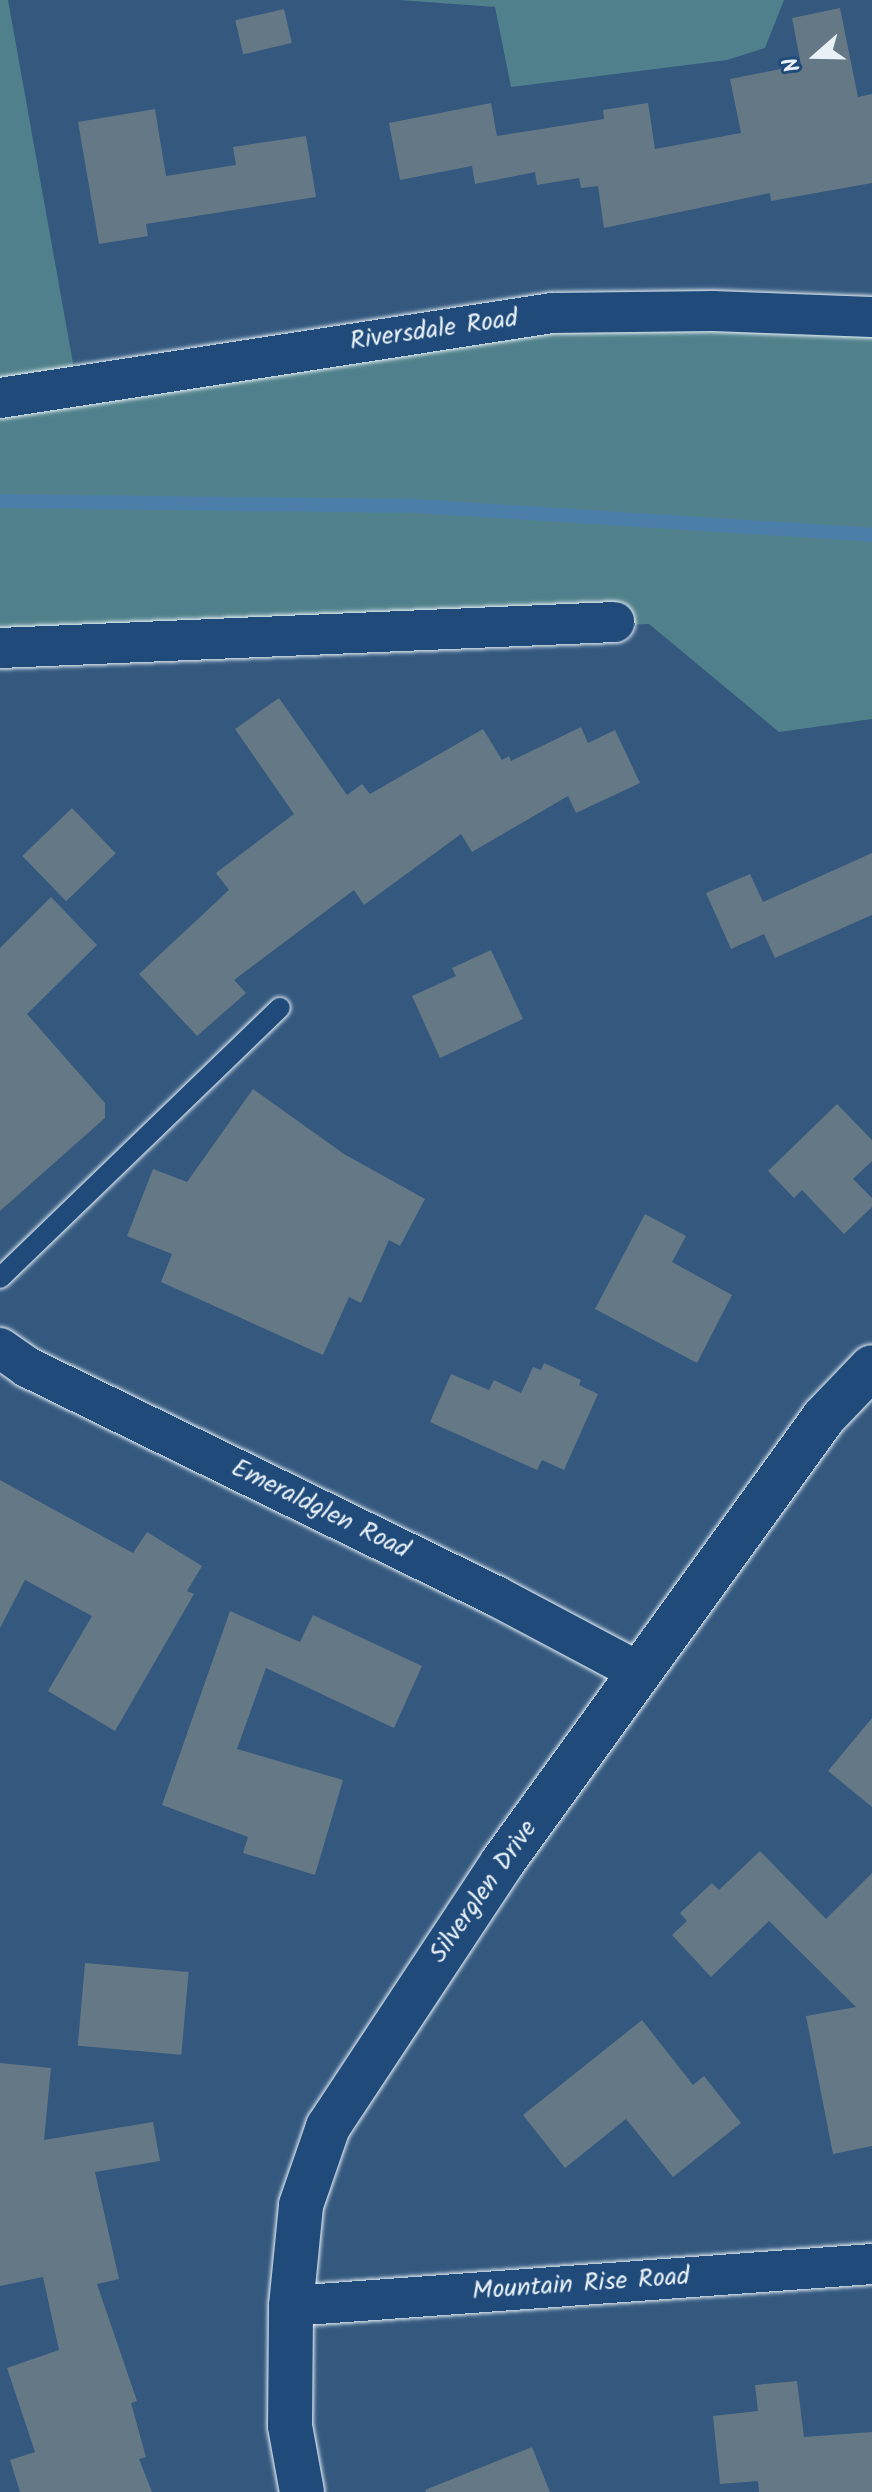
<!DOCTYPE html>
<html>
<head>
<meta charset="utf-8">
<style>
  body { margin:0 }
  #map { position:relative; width:872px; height:2492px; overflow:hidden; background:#34587e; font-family:Kalam,sans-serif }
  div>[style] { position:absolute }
  .green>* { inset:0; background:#50808b }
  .stream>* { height:14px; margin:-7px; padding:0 7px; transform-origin:7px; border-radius:7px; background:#4a7da7 }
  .building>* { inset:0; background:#657886; transform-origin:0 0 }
  .roads { filter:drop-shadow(0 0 2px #e8f1f8) drop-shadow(0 0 2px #e8f1f8) }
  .service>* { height:20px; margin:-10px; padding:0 10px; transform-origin:10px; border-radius:10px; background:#1f4a7a }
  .minor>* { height:40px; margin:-20px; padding:0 20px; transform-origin:20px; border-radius:20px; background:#1f4a7a }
  .tertiary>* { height:44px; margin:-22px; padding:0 22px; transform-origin:22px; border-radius:22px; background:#1f4a7a }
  span { translate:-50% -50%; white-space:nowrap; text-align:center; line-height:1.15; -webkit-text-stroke:7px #1f4a7a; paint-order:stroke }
  .street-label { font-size:26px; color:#e8f1f8 }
  .north { position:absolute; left:776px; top:16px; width:80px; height:80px; -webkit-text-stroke:6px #1f4a7a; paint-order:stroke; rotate:250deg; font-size:22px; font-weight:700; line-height:32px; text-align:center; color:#e8f1f8 }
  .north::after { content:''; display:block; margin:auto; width:28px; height:36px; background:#e8f1f8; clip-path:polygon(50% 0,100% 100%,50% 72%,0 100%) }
</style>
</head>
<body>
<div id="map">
  <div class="green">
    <div style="clip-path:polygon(0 0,8px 0,76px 380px,225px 355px,872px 311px,872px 719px,779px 732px,649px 624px,0 649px)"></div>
    <div style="clip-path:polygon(399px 0,784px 0,765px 48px,727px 60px,511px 87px,495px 7px)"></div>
  </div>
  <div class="stream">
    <div style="left:0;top:501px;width:415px;rotate:0.7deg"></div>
    <div style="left:415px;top:506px;width:458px;rotate:3.6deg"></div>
  </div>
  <div class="building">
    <div style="clip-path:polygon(840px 8px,858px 97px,872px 94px,872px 183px,771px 201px,770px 193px,604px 228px,598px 186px,581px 188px,579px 178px,537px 185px,535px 172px,475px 184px,472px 166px,400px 180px,389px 123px,491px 103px,497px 136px,604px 119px,603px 110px,648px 103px,655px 149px,741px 133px,730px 79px,801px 65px,792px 18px)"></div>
    <div style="left:284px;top:9px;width:35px;height:50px;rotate:77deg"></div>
    <div style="clip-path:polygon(155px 109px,166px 176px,236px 165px,233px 147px,306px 136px,316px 197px,146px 224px,148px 236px,99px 244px,78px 122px)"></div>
    <div style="clip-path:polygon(279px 698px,347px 795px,362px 784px,370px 794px,483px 729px,502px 760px,509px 756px,511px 761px,581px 727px,588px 743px,615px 730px,640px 783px,576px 813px,568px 796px,472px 852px,461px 834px,364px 905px,354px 890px,234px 980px,246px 993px,197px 1036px,139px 974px,229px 890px,216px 873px,294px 814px,235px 729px)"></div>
    <div style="left:72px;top:808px;width:63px;height:69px;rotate:46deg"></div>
    <div style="clip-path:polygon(872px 853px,872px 915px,775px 958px,764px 934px,731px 949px,706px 893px,750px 874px,763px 902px)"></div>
    <div style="clip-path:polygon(51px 897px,97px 945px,27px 1014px,105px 1103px,105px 1118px,0 1211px,0 948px)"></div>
    <div style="clip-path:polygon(491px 950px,523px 1019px,440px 1058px,412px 996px,456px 976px,452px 968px)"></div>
    <div style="clip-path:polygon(253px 1089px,344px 1154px,425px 1199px,400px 1246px,389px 1240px,361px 1303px,349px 1297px,323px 1355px,161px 1282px,172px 1254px,127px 1236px,153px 1169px,187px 1182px)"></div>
    <div style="clip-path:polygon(837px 1104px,872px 1140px,872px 1161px,853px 1179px,872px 1198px,872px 1207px,844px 1234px,802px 1190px,794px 1198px,768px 1171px)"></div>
    <div style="clip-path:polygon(645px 1214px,686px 1236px,672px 1262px,732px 1295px,697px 1363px,595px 1309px)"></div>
    <div style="clip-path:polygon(544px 1363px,581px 1380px,579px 1385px,598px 1394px,564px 1470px,542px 1460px,537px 1470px,430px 1422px,451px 1374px,489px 1390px,494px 1380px,521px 1393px,533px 1367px,541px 1370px)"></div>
    <div style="clip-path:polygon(0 1480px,133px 1553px,147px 1532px,202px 1566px,187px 1591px,194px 1594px,115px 1731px,48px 1691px,92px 1616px,25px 1580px,0 1628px)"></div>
    <div style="clip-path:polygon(230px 1611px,300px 1642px,313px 1615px,422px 1666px,394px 1728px,266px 1668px,237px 1749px,343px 1780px,315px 1875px,243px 1853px,248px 1837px,162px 1805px)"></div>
    <div style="clip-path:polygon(872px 1718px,872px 1807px,828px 1771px)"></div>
    <div style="clip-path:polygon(760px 1851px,826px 1919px,872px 1873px,872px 2146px,833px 2154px,806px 2016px,856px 2007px,769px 1921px,711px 1977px,672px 1935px,687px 1921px,680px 1913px,712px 1883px,719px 1890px)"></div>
    <div style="left:85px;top:1963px;width:104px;height:83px;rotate:5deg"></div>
    <div style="clip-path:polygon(642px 2020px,693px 2085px,704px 2076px,741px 2123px,673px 2177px,626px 2119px,565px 2168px,523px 2115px)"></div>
    <div style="clip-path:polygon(0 2063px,51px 2068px,44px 2140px,153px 2122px,160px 2161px,95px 2172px,119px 2279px,97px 2284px,137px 2401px,131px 2403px,146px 2457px,139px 2459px,152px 2492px,20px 2492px,10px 2460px,35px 2452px,7px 2368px,59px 2350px,43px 2277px,0 2286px)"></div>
    <div style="clip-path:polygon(797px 2381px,804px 2437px,872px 2432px,872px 2492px,759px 2492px,758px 2481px,720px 2484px,713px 2416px,758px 2411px,755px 2385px)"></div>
    <div style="clip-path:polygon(532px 2447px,550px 2492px,426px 2492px,425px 2490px)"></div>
  </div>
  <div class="roads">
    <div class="service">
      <div style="left:0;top:1278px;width:389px;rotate:-44deg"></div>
    </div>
    <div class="minor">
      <div style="left:0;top:398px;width:559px;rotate:-8.75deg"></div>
      <div style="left:552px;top:313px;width:161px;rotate:-0.7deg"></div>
      <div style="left:713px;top:311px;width:159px;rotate:2.2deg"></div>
      <div style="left:0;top:648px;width:615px;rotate:-2.42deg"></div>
      <div style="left:0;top:1348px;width:33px;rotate:35deg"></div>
      <div style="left:27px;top:1367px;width:522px;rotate:26.03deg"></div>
      <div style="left:496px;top:1596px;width:164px;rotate:28deg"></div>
      <div style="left:291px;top:2306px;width:583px;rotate:-4.13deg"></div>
    </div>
    <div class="tertiary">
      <div style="left:302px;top:2492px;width:67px;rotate:-100.3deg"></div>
      <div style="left:290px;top:2426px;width:120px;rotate:-89.5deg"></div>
      <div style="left:291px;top:2306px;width:101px;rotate:-84.3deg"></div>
      <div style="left:301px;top:2205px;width:83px;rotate:-70.9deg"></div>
      <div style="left:328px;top:2127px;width:316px;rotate:-56.6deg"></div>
      <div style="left:502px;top:1863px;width:550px;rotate:-54.17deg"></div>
      <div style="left:824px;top:1417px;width:69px;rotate:-46.2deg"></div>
    </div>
  </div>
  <div class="street-label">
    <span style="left:434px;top:331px;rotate:-8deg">Riversdale Road</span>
    <span style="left:320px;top:1510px;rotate:26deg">Emeraldglen Road</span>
    <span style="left:484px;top:1892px;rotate:-55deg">Silverglen Drive</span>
    <span style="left:581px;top:2285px;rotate:-4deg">Mountain Rise Road</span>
  </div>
  <div class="north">N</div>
</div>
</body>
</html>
